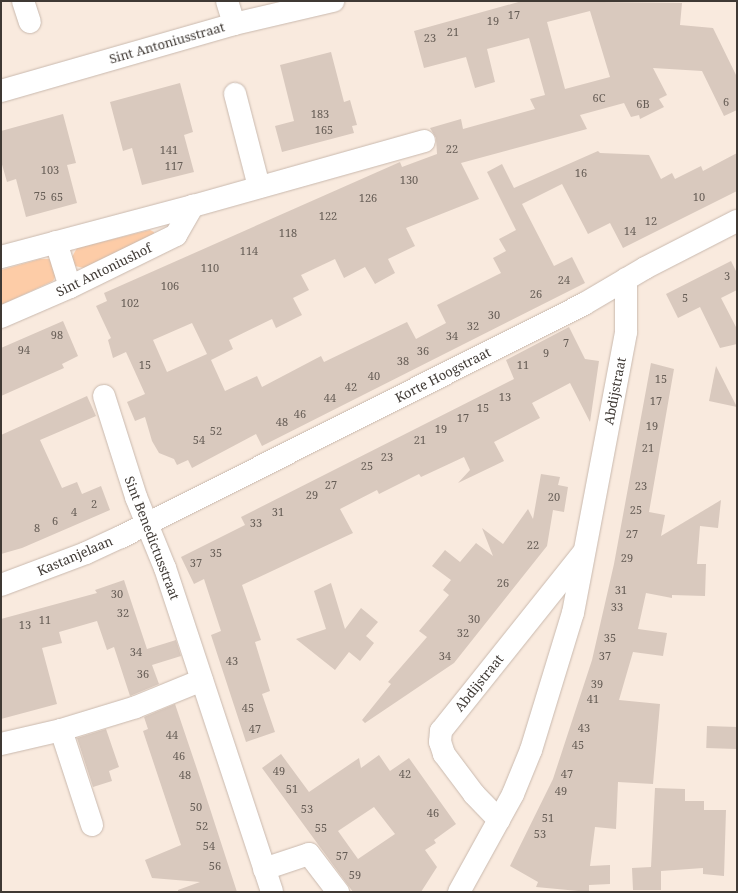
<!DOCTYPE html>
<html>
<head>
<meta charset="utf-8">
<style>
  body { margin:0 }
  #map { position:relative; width:738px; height:893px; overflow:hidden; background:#f9eade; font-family:"Noto Serif",serif }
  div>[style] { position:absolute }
  .green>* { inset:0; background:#fdcca7 }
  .building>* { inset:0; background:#d9c9be; transform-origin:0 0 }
  .roads { filter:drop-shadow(0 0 1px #c9b9ae) drop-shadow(0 0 1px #c9b9ae) }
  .minor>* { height:22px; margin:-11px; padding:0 11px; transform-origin:11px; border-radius:11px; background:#fff }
  .major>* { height:22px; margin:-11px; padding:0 11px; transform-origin:11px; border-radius:11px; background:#fff }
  span { translate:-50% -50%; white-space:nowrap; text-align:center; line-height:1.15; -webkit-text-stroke:4px #fff; paint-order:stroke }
  .number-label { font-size:11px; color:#665d56 }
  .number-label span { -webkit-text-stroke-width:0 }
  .street-label { font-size:13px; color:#3f3934 }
  .frame { position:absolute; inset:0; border:2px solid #3f3934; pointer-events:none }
</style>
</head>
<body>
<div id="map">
  <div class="green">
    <div style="clip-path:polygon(150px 230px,154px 232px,154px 238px,84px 268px,75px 266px,72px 257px,77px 248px)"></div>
    <div style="clip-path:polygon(40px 259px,49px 259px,56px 266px,57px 274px,53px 281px,1px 305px,1px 270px)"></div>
  </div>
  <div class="building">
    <div style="clip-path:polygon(evenodd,522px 1px,682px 3px,680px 25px,713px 28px,737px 77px,737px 110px,724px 116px,702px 71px,653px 68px,667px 95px,659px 99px,664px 107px,640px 119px,639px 115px,631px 117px,624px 103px,580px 115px,587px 129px,461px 163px,479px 199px,406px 228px,415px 246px,388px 259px,395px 273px,375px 284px,365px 267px,344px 278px,335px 259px,301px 275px,309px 290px,293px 298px,302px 315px,276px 328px,272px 319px,229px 340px,233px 349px,211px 360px,225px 391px,257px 376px,262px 387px,321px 356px,324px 362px,407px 322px,416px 339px,446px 323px,437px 305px,501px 273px,493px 258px,506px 251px,499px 239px,516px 230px,487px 172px,502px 164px,514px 188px,598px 151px,600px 153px,649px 155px,661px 179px,672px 173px,675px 179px,701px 166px,703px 171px,737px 153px,737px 191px,623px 248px,610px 223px,588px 234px,562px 184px,522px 204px,554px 266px,572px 257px,585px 283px,262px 446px,256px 434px,192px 468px,188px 460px,177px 465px,174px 459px,159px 453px,152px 441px,145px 417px,135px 421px,127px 402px,145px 394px,126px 352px,113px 358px,108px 340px,111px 338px,96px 306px,107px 301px,104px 293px,400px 162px,402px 167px,437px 154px,436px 138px,430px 128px,461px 119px,463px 129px,535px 109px,530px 99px,545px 95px,529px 38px,487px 49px,495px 82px,475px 88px,466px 57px,424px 68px,414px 31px,522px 1px,590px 11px,610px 77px,565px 89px,547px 22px,590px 11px,522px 1px,192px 323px,207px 354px,167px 372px,153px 340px,192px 323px)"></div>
    <div style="clip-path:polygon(331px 52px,344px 102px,350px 100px,357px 125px,352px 126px,354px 133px,282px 152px,275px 126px,294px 121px,280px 65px)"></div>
    <div style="clip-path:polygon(180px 83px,193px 132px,184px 135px,194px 172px,142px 185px,132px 148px,123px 151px,110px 102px)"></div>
    <div style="clip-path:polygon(63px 114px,76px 163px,67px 165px,77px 203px,26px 217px,16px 179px,7px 182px,1px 161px,1px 131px)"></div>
    <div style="clip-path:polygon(731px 261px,737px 273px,737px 290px,721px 298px,737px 329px,737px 344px,720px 348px,700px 307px,678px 318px,666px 294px)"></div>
    <div style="clip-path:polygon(63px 321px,78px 356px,62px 364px,64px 368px,1px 396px,1px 348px)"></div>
    <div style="clip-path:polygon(569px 327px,585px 359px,599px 361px,590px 422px,570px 383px,532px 403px,540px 418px,494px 442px,504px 461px,458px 483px,470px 470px,464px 457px,421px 477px,419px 474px,379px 494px,377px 490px,340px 509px,353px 533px,242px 585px,261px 640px,255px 642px,270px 691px,262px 694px,275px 732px,246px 742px,211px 635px,221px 631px,204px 579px,194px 584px,181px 557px,245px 525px,241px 517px,514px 379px,506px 360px)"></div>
    <div style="clip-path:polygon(651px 363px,674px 369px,649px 512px,665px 515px,661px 536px,721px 500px,718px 528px,700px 526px,697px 564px,706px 564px,705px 596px,672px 595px,672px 598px,646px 593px,638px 629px,667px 633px,663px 656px,633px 652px,619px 700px,660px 704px,653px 784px,618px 782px,616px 829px,595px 827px,590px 866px,610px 865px,610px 884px,589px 885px,589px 892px,536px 887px,538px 882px,510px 866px,553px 779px,592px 660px,614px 564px)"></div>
    <div style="clip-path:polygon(716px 366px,737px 407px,709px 401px)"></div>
    <div style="clip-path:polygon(87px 396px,96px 416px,40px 440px,62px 488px,77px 482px,82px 494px,101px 486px,110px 510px,22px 548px,1px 554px,1px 435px)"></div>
    <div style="clip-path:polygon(541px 474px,560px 477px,558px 485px,568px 487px,564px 512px,553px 510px,547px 546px,454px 663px,365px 723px,362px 720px,391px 684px,388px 682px,427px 637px,419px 631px,449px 595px,443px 590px,451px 580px,432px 566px,445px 550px,460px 562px,476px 543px,493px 556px,482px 528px,503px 544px,528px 509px,533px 519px)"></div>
    <div style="clip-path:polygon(124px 580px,147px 649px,176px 640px,181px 656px,152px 665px,159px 684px,130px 696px,114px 647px,107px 650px,97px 621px,59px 632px,62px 643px,42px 648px,57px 704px,1px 719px,1px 619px,97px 593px,95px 590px)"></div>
    <div style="clip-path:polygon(331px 583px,345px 629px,361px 608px,378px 622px,366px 636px,374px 643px,360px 661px,349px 652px,335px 670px,296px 639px,326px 629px,314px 591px)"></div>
    <div style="clip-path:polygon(175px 704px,201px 781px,237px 892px,178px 892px,178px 890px,200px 882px,152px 878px,145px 860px,181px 845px,143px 731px,148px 729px,144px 717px)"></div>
    <div style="left:707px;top:726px;width:30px;height:22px;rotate:2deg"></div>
    <div style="clip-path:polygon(106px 729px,119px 767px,109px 771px,112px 781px,93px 787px,77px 738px)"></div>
    <div style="clip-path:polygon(evenodd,281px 754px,309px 792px,359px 758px,361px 768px,379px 755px,390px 771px,409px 758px,456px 824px,434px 840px,436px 843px,425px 850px,437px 867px,421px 892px,353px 892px,262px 768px,281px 754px,374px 807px,395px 834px,358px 859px,338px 831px,374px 807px)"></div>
    <div style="clip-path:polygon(655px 788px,685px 789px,685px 801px,704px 801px,704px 810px,726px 810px,724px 876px,703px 874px,703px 868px,661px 871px,661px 890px,633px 890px,632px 868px,651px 867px)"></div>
  </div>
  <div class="roads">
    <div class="minor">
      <div style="left:23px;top:1px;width:22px;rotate:72deg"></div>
      <div style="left:227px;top:1px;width:24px;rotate:73deg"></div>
      <div style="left:235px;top:94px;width:96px;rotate:75.5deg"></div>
      <div style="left:56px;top:242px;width:47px;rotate:72.7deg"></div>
      <div style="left:1px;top:257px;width:199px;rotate:-14.9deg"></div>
      <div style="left:193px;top:206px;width:240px;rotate:-15.7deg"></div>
      <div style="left:1px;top:317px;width:75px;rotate:-23.5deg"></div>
      <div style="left:70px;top:287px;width:118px;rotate:-26.1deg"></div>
      <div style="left:176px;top:235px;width:34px;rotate:-60deg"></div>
      <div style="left:104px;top:396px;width:106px;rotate:72.4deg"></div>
      <div style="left:136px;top:497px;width:77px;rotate:67.8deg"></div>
      <div style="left:165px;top:568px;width:341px;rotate:71.7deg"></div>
      <div style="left:1px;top:585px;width:91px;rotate:-20.6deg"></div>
      <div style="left:86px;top:553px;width:38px;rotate:-25deg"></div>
      <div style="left:121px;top:537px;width:518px;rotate:-26.71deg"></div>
      <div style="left:584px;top:304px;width:71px;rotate:-30.5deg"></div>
      <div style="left:645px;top:268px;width:103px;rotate:-27.1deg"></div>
      <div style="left:61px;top:730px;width:100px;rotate:71.9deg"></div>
      <div style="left:1px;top:744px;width:62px;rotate:-13.1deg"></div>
      <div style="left:61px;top:730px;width:78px;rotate:-17deg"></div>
      <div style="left:136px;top:707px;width:71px;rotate:-22.2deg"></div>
      <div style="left:499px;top:820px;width:36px;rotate:-134deg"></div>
      <div style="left:474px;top:794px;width:50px;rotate:-126.9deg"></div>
      <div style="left:444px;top:754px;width:13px;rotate:-108deg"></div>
      <div style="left:440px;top:742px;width:11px;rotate:-85deg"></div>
      <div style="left:441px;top:731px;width:229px;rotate:-51.4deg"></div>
      <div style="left:264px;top:869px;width:47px;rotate:-18.4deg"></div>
      <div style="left:309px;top:854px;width:48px;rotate:52.7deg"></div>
      <div style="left:459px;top:892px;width:112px;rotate:-61.1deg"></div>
      <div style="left:513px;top:794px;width:48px;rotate:-67.8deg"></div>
      <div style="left:531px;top:750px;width:143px;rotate:-73deg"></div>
      <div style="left:573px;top:613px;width:286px;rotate:-79.3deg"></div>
      <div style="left:626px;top:332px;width:53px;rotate:-90deg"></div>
    </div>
    <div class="major">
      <div style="left:1px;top:91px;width:242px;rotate:-16deg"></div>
      <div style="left:234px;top:24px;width:102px;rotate:-13.1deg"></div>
    </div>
  </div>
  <div class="number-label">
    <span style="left:514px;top:15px">17</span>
    <span style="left:493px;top:21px">19</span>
    <span style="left:453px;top:32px">21</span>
    <span style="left:430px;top:38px">23</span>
    <span style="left:599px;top:98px">6C</span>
    <span style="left:726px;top:102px">6</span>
    <span style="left:643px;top:104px">6B</span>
    <span style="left:320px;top:114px">183</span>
    <span style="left:324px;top:130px">165</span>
    <span style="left:452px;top:149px">22</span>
    <span style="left:169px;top:150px">141</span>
    <span style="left:174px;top:166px">117</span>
    <span style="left:50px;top:170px">103</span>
    <span style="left:581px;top:173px">16</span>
    <span style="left:409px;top:180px">130</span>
    <span style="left:40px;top:196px">75</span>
    <span style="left:57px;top:197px">65</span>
    <span style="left:699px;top:197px">10</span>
    <span style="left:368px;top:198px">126</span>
    <span style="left:328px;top:216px">122</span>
    <span style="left:651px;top:221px">12</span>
    <span style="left:630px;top:231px">14</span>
    <span style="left:288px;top:233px">118</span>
    <span style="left:249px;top:251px">114</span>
    <span style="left:210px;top:268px">110</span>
    <span style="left:727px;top:276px">3</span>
    <span style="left:564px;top:280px">24</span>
    <span style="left:170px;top:286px">106</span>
    <span style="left:536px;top:294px">26</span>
    <span style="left:685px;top:298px">5</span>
    <span style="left:130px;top:303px">102</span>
    <span style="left:494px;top:315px">30</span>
    <span style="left:473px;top:326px">32</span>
    <span style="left:57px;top:335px">98</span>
    <span style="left:452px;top:336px">34</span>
    <span style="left:566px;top:343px">7</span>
    <span style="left:24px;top:350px">94</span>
    <span style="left:423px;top:351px">36</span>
    <span style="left:546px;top:353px">9</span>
    <span style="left:403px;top:361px">38</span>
    <span style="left:145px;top:365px">15</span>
    <span style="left:523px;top:365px">11</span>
    <span style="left:374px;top:376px">40</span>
    <span style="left:661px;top:379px">15</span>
    <span style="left:351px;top:387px">42</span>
    <span style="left:505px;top:397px">13</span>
    <span style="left:330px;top:398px">44</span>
    <span style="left:656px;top:401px">17</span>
    <span style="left:483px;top:408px">15</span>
    <span style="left:300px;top:414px">46</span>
    <span style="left:463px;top:418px">17</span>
    <span style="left:282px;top:422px">48</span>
    <span style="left:652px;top:426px">19</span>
    <span style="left:441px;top:429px">19</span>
    <span style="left:216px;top:431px">52</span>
    <span style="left:199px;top:440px">54</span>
    <span style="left:420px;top:440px">21</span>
    <span style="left:648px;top:448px">21</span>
    <span style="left:387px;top:457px">23</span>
    <span style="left:367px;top:466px">25</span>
    <span style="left:331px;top:485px">27</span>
    <span style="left:641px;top:486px">23</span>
    <span style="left:312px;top:495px">29</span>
    <span style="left:554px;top:497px">20</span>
    <span style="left:94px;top:504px">2</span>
    <span style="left:636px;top:510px">25</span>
    <span style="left:74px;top:512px">4</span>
    <span style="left:278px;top:512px">31</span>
    <span style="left:55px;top:521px">6</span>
    <span style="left:256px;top:523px">33</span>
    <span style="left:37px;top:528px">8</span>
    <span style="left:632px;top:534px">27</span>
    <span style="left:533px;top:545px">22</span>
    <span style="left:216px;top:553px">35</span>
    <span style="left:627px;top:558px">29</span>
    <span style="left:196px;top:563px">37</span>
    <span style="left:503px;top:583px">26</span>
    <span style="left:621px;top:590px">31</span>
    <span style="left:117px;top:594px">30</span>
    <span style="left:617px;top:607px">33</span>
    <span style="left:123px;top:613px">32</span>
    <span style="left:474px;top:619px">30</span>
    <span style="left:45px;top:620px">11</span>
    <span style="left:25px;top:625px">13</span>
    <span style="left:463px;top:633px">32</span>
    <span style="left:610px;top:638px">35</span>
    <span style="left:136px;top:652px">34</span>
    <span style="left:445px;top:656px">34</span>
    <span style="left:605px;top:656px">37</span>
    <span style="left:232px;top:661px">43</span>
    <span style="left:143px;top:674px">36</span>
    <span style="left:597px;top:684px">39</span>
    <span style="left:593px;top:699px">41</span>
    <span style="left:248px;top:708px">45</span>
    <span style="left:584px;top:728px">43</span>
    <span style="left:255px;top:729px">47</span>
    <span style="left:172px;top:735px">44</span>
    <span style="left:578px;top:745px">45</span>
    <span style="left:179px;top:756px">46</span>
    <span style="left:279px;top:771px">49</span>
    <span style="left:405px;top:774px">42</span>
    <span style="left:567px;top:774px">47</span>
    <span style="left:185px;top:775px">48</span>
    <span style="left:292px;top:789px">51</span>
    <span style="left:561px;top:791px">49</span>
    <span style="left:196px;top:807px">50</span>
    <span style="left:307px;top:809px">53</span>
    <span style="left:433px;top:813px">46</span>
    <span style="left:548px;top:818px">51</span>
    <span style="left:202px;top:826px">52</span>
    <span style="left:321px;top:828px">55</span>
    <span style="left:540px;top:834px">53</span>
    <span style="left:209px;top:846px">54</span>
    <span style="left:342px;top:856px">57</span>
    <span style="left:215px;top:866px">56</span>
    <span style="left:355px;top:875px">59</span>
  </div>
  <div class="street-label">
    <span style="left:167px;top:43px;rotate:-16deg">Sint Antoniusstraat</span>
    <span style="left:104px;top:270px;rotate:-26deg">Sint Antoniushof</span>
    <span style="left:443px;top:375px;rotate:-27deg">Korte Hoogstraat</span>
    <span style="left:615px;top:391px;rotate:-79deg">Abdijstraat</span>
    <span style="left:152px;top:538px;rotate:69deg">Sint Benedictusstraat</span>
    <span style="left:75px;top:556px;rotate:-23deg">Kastanjelaan</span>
    <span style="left:479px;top:683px;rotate:-51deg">Abdijstraat</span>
  </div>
  <div class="frame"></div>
</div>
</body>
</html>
